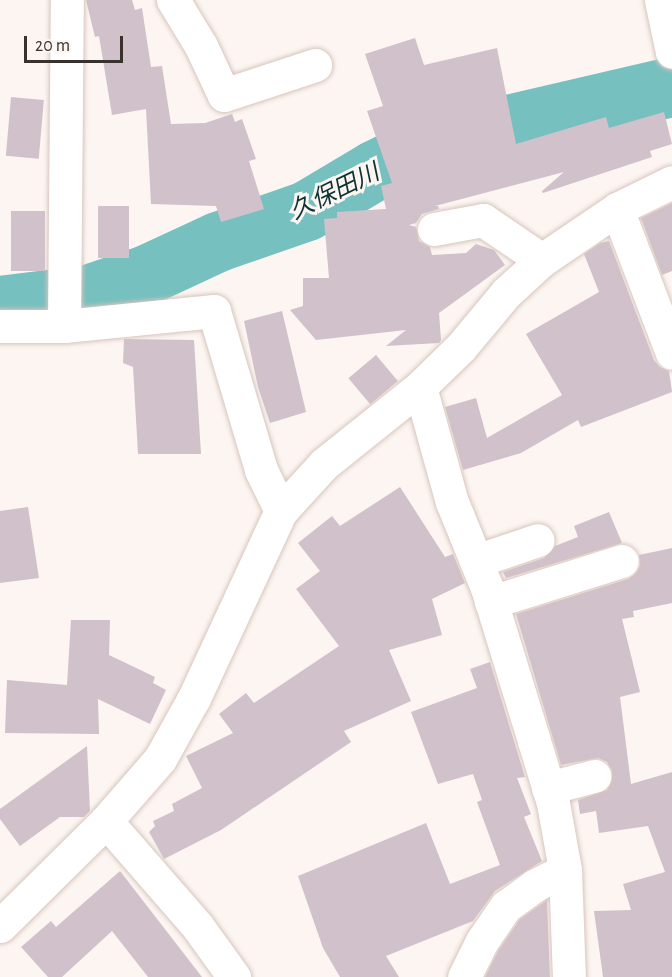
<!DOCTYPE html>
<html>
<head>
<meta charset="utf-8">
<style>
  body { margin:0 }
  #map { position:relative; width:672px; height:977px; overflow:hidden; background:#fcf5f1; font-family:"Alegreya Sans","Noto Sans JP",sans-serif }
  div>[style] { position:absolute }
  .river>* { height:60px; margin:-30px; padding:0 30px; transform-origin:30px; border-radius:30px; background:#76c0c0 }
  .building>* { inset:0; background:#d1c1cb; transform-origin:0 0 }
  .roads { filter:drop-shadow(0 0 2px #d7c5bd) drop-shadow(0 0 2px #d7c5bd) }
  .minor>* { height:33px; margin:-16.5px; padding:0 16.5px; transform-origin:16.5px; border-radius:16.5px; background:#fff }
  span { translate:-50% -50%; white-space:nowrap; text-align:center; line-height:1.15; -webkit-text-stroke:6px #fcf5f1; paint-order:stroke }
  .water-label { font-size:24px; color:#0e3334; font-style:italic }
  .scale { position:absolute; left:24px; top:36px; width:99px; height:27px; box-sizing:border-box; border:3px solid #39312e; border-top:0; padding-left:8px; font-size:18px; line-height:21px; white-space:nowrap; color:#39312e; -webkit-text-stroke:4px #fcf5f1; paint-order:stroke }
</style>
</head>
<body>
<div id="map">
  <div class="river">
    <div style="left:0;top:306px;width:89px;rotate:-7.1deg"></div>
    <div style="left:88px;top:295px;width:62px;rotate:-18.7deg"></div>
    <div style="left:147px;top:275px;width:78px;rotate:-24.9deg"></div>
    <div style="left:218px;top:242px;width:94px;rotate:-19.2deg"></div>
    <div style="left:307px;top:211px;width:80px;rotate:-30.7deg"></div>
    <div style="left:376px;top:170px;width:61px;rotate:-26.1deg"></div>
    <div style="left:431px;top:143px;width:247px;rotate:-13.1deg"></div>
  </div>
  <div class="building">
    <div style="clip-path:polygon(86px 0,132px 0,135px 10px,142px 8px,151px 67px,162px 66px,171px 124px,205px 123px,232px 114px,235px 122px,242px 119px,256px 159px,249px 161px,264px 209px,221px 222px,216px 206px,151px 204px,146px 109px,112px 115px,99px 36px,95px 37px)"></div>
    <div style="clip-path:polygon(415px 38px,424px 65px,497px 48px,516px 144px,606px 117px,609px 128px,664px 112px,672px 144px,650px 151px,652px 157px,543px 193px,542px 191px,564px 172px,435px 206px,438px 206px,439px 209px,422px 214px,416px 223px,409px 225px,416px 227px,419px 241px,430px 247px,432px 255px,466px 253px,476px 244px,494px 250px,505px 265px,439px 313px,441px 340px,439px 343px,386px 346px,406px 330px,316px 340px,290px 310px,303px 306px,303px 278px,329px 278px,324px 219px,337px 218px,337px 212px,386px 209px,381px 186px,392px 183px,367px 111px,383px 106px,365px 54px)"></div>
    <div style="left:11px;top:97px;width:33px;height:59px;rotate:5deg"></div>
    <div style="clip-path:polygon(672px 203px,672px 271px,662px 275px,641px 218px)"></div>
    <div style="left:98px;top:206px;width:31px;height:52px"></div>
    <div style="left:11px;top:211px;width:34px;height:60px"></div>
    <div style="clip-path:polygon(609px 241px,654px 360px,660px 367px,669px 371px,672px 392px,581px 427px,578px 420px,521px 453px,463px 470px,445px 407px,476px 398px,487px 438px,562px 395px,526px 334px,599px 292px,584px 254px,600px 243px)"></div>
    <div style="clip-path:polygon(282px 311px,306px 412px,270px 423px,258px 387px,244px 321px)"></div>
    <div style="clip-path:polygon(124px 339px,194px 340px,201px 454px,138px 454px,133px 367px,123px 363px)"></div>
    <div style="left:376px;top:355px;width:34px;height:36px;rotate:50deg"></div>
    <div style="clip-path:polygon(400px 487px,445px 557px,453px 554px,465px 583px,432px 599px,442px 635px,389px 650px,411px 701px,344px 731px,351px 742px,221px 830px,164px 859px,149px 832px,155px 826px,153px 821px,174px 811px,172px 804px,202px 788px,186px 756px,233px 733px,219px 714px,246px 693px,254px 703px,339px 646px,296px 589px,320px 571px,298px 543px,332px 516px,340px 526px)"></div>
    <div style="clip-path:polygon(28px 507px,39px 578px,0 583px,0 511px)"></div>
    <div style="clip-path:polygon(609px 512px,622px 543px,506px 578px,503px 572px,544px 558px,555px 546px,578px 537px,574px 526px)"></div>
    <div style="clip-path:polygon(672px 548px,672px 603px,633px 611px,634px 617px,622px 619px,640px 692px,620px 697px,631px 784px,672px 772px,672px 977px,603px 977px,594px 911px,631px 910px,623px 884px,665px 872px,648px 826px,599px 833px,596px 811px,580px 814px,578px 800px,607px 790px,612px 780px,612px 771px,607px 762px,598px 758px,561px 765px,516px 614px,628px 579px,635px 574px,640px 566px,639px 555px)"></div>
    <div style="clip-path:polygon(71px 620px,110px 620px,109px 655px,155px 677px,153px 683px,166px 690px,150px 724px,98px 699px,99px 734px,5px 733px,7px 680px,67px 685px)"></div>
    <div style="clip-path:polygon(490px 662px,525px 777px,517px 778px,531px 814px,524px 817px,542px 861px,495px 891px,473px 921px,386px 956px,399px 977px,340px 977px,323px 948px,298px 876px,426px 823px,450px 884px,500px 865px,477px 802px,482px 800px,473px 774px,438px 784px,411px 712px,477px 688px,470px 669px)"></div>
    <div style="clip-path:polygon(87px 746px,90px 811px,84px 817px,60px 817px,20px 846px,0 819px,0 809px)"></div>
    <div style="clip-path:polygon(120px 871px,202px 977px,148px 977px,112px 931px,62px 977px,48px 977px,21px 947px,51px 921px,56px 927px)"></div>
    <div style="clip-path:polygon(547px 900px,550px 977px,485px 977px,498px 951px,520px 919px)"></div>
  </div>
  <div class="roads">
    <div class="minor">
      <div style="left:173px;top:0;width:54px;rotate:58.7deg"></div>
      <div style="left:201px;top:46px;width:54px;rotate:64.9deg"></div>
      <div style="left:224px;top:95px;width:96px;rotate:-18.2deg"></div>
      <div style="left:661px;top:0;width:53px;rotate:78.1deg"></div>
      <div style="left:617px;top:209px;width:154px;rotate:69.1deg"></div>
      <div style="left:434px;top:229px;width:50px;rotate:-10.4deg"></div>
      <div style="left:483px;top:220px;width:71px;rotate:34.1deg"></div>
      <div style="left:0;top:326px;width:64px"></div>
      <div style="left:64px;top:326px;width:151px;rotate:-5.7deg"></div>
      <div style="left:214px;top:311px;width:166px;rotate:73.5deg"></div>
      <div style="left:261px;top:470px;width:46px;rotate:64deg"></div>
      <div style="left:64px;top:326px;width:326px;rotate:-89.5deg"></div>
      <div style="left:420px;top:387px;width:119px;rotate:74.5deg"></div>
      <div style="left:452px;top:502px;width:93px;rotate:67.9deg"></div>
      <div style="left:487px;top:588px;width:160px;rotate:72.9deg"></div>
      <div style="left:534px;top:741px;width:65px;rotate:73deg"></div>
      <div style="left:553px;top:803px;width:68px;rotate:79.8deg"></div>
      <div style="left:565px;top:870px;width:35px;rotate:153deg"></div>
      <div style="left:534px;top:886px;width:34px;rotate:144deg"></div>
      <div style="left:506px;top:906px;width:42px;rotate:124.4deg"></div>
      <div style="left:482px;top:941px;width:40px;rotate:116.6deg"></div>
      <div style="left:476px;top:561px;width:65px;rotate:-18.7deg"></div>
      <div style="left:491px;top:602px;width:137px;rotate:-17.4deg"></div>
      <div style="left:548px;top:788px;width:48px;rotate:-14.6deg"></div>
      <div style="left:106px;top:821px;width:140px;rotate:49deg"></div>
      <div style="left:198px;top:927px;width:62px;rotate:54.2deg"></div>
      <div style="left:565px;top:870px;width:107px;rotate:87.9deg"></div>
      <div style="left:0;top:926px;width:149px;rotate:-44.7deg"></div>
      <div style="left:106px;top:821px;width:82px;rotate:-48.9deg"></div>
      <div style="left:160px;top:759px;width:70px;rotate:-60.9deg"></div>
      <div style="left:194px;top:698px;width:206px;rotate:-65.1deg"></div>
      <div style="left:281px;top:511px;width:64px;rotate:-47.5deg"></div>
      <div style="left:324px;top:464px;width:123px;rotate:-38.7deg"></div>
      <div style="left:420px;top:387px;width:57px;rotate:-44.3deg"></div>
      <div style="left:461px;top:347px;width:70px;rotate:-50.2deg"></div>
      <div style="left:506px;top:293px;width:49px;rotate:-42.5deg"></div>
      <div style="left:542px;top:260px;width:91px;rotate:-34.2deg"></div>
      <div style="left:617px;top:209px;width:61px;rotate:-26.1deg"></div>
    </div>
  </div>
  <div class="water-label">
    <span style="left:335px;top:193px;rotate:-26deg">久保田川</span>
  </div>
  <div class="scale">20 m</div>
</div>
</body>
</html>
